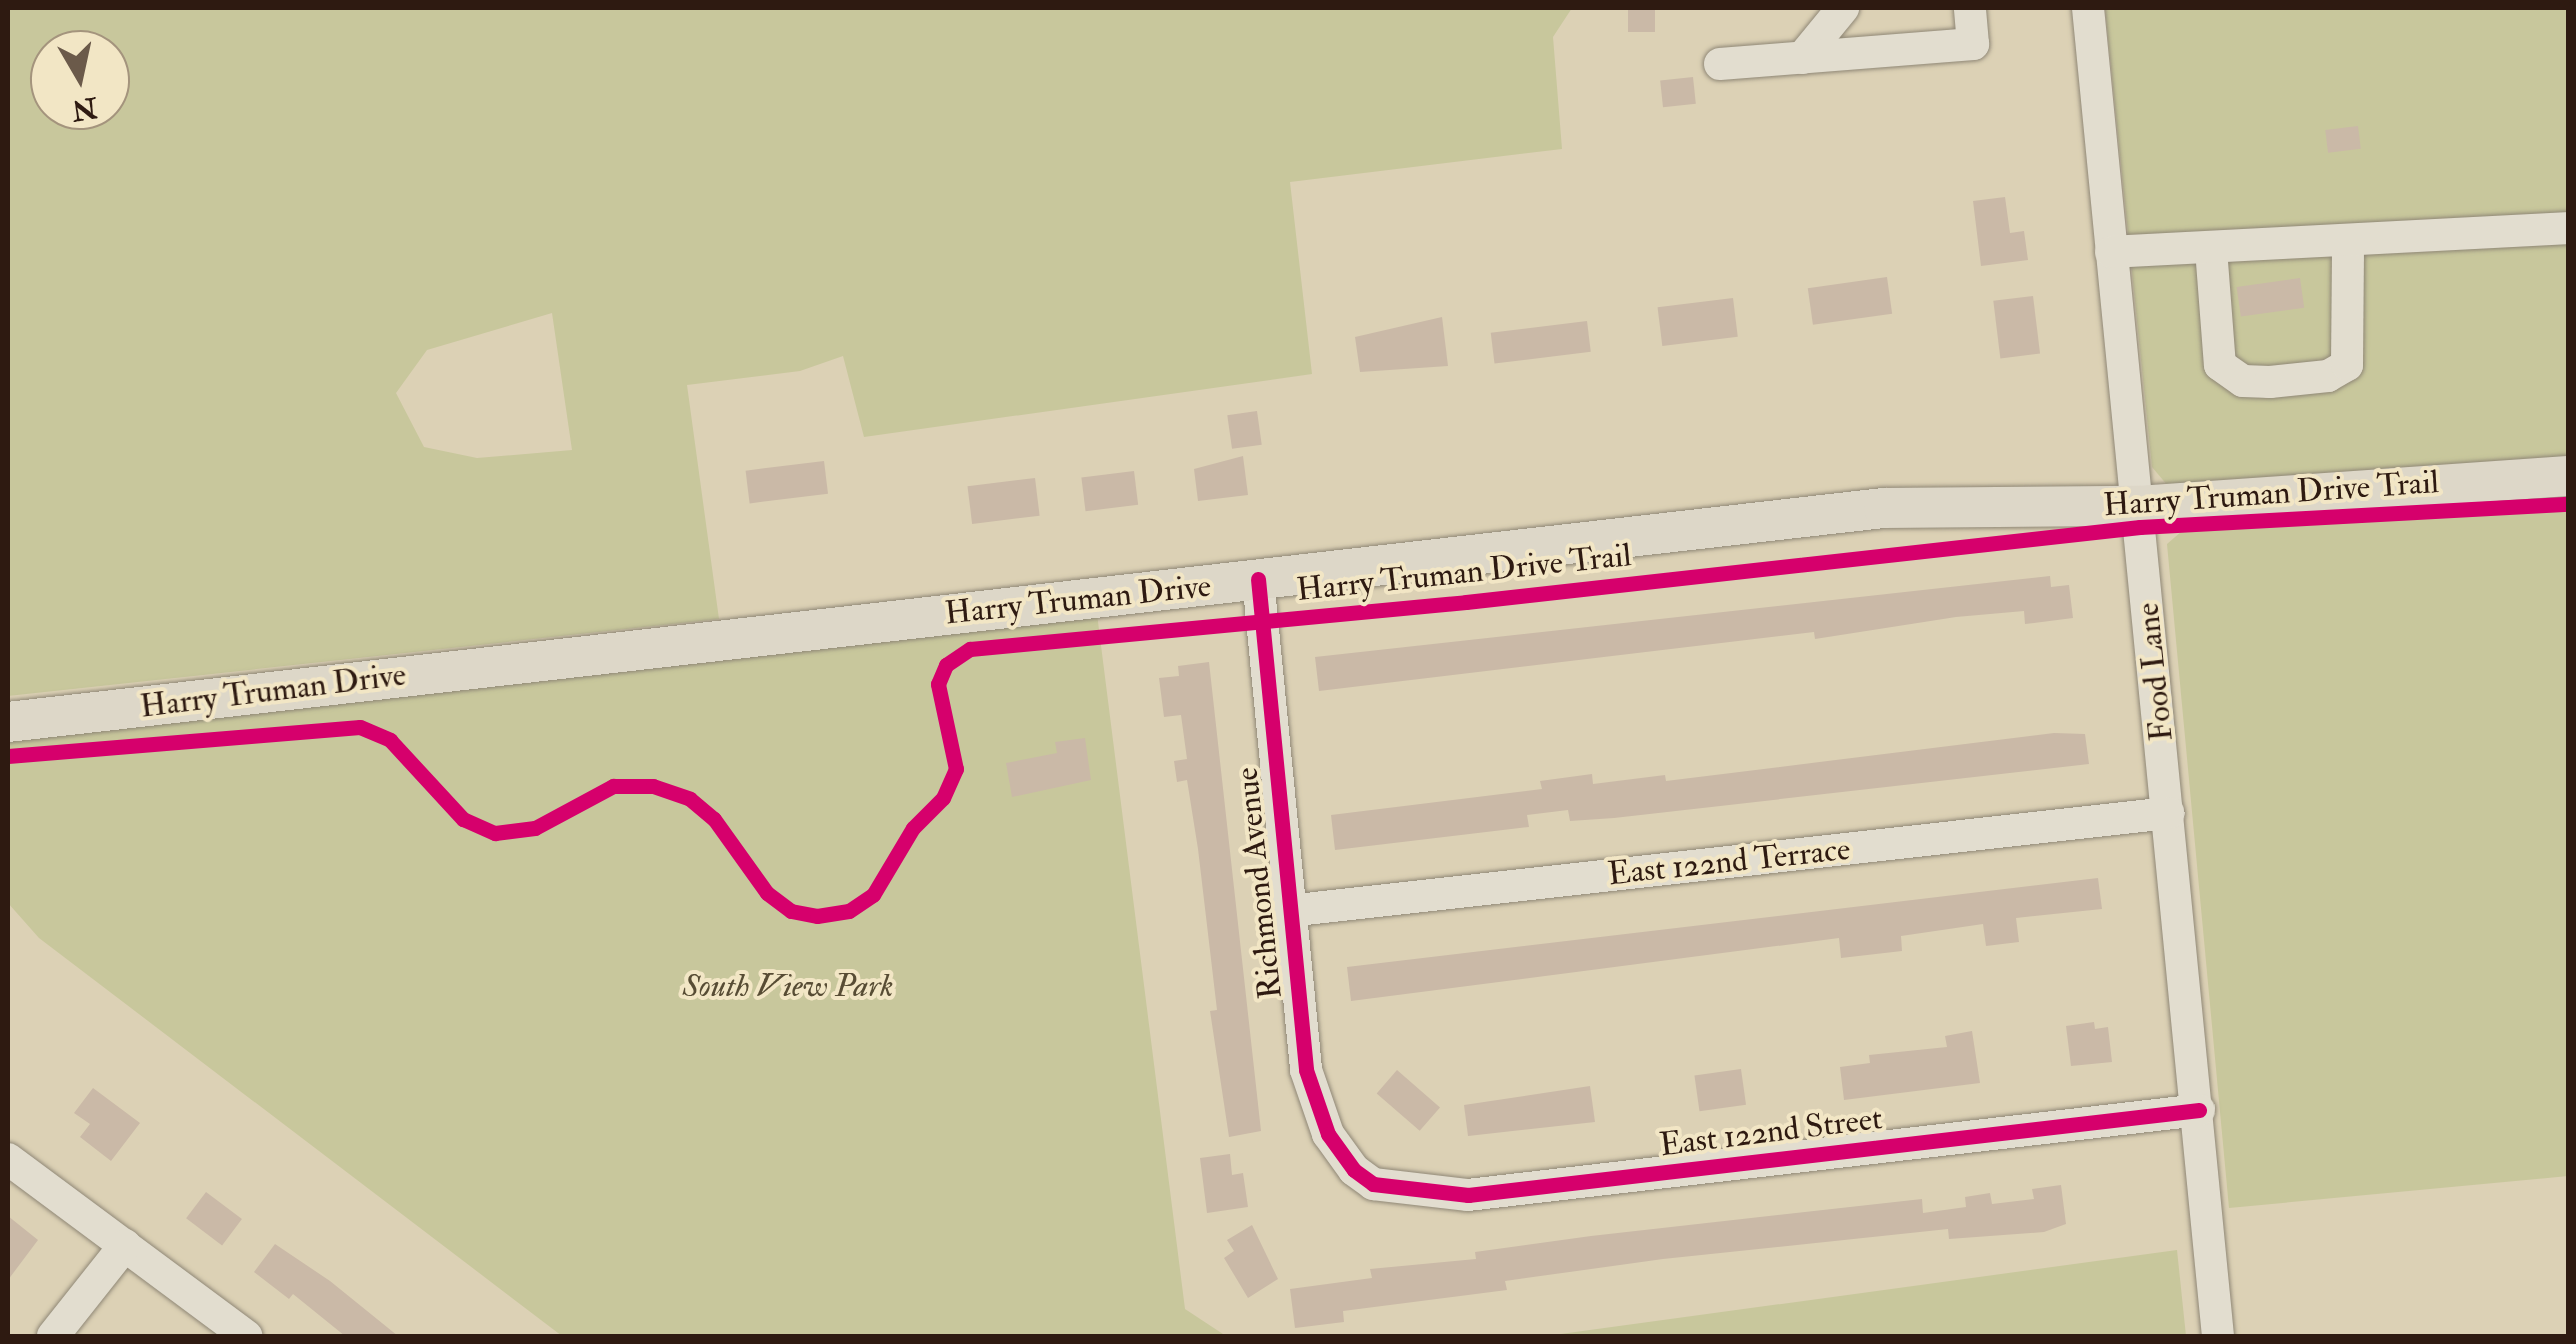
<!DOCTYPE html>
<html>
<head>
<meta charset="utf-8">
<style>
  body { margin:0 }
  #map { position:relative; width:2576px; height:1344px; overflow:hidden; background:#dcd1b5; font-family:"IM FELL Double Pica",serif }
  div>[style] { position:absolute }
  .green>* { inset:0; background:#c8c79c }
  .building>* { inset:0; background:#cab9a7; transform-origin:0 0 }
  .roads { filter:drop-shadow(0 0 2px #8f8776) drop-shadow(0 0 2px #8f8776) }
  .minor>* { height:32px; margin:-16px; padding:0 16px; transform-origin:16px; border-radius:16px; background:#e2ddcf }
  .major>* { height:40px; margin:-20px; padding:0 20px; transform-origin:20px; border-radius:20px; background:#ddd7c8 }
  .cycleway>* { height:15px; margin:-7.5px; padding:0 7.5px; transform-origin:7.5px; border-radius:7.5px; background:#d6006c }
  span { translate:-50% -50%; white-space:nowrap; text-align:center; line-height:1.15; -webkit-text-stroke:8px #f2e6c5; paint-order:stroke }
  .street-label { font-size:32px; color:#2e1a11 }
  .park-label { font-size:32px; color:#574c34; font-style:italic }
  .frame { position:absolute; inset:0; border:10px solid #2e1a11; pointer-events:none }
  .north { position:absolute; left:30px; top:30px; width:100px; height:100px; box-sizing:border-box; background:#f2e6c5; border:2px solid #a4947d; border-radius:50%; rotate:171deg; font-size:28px; font-weight:700; line-height:40px; text-align:center; color:#2e1a11 }
  .north::after { content:''; display:block; margin:auto; width:35px; height:45px; background:#6b5a4a; clip-path:polygon(50% 0,100% 100%,50% 72%,0 100%) }
</style>
</head>
<body>
<div id="map">
  <div class="green">
    <div style="clip-path:polygon(evenodd,8px 8px,1572px 8px,1553px 37px,1562px 149px,1290px 182px,1312px 374px,864px 437px,843px 356px,800px 371px,687px 385px,719px 619px,8px 696px,8px 8px,110px 50px,110px 110px,50px 110px,50px 50px,110px 50px,8px 8px,552px 313px,572px 450px,477px 458px,424px 447px,396px 393px,427px 350px,552px 313px)"></div>
    <div style="clip-path:polygon(2105px 8px,2568px 8px,2568px 461px,2168px 486px,2152px 467px)"></div>
    <div style="clip-path:polygon(2568px 510px,2568px 1176px,2229px 1208px,2167px 544px,2182px 531px)"></div>
    <div style="clip-path:polygon(1095px 598px,1185px 1309px,1226px 1336px,562px 1336px,39px 938px,8px 903px,8px 722px)"></div>
    <div style="clip-path:polygon(2177px 1250px,2186px 1336px,1546px 1336px)"></div>
  </div>
  <div class="building">
    <div style="left:1628px;top:8px;width:27px;height:24px"></div>
    <div style="left:1693px;top:77px;width:27px;height:33px;rotate:84deg"></div>
    <div style="left:2358px;top:126px;width:23px;height:33px;rotate:83deg"></div>
    <div style="clip-path:polygon(2005px 197px,2010px 233px,2024px 231px,2028px 260px,1981px 266px,1973px 201px)"></div>
    <div style="left:1887px;top:277px;width:37px;height:80px;rotate:82deg"></div>
    <div style="left:2300px;top:278px;width:30px;height:64px;rotate:82deg"></div>
    <div style="left:2033px;top:296px;width:58px;height:40px;rotate:83deg"></div>
    <div style="left:1733px;top:298px;width:39px;height:76px;rotate:83deg"></div>
    <div style="clip-path:polygon(1442px 317px,1448px 366px,1360px 372px,1355px 337px)"></div>
    <div style="left:1587px;top:321px;width:31px;height:97px;rotate:83deg"></div>
    <div style="left:1257px;top:411px;width:34px;height:30px;rotate:82deg"></div>
    <div style="clip-path:polygon(1243px 456px,1248px 495px,1198px 501px,1194px 469px)"></div>
    <div style="left:824px;top:461px;width:33px;height:79px;rotate:83deg"></div>
    <div style="left:1134px;top:471px;width:34px;height:53px;rotate:83deg"></div>
    <div style="left:1035px;top:478px;width:38px;height:68px;rotate:83deg"></div>
    <div style="clip-path:polygon(2050px 576px,2051px 587px,2069px 585px,2073px 618px,2025px 624px,2024px 611px,1956px 617px,1815px 639px,1814px 632px,1319px 691px,1315px 657px)"></div>
    <div style="clip-path:polygon(1209px 662px,1261px 1131px,1229px 1137px,1210px 1011px,1217px 1010px,1198px 849px,1187px 780px,1177px 782px,1174px 761px,1187px 759px,1181px 715px,1164px 717px,1159px 678px,1179px 676px,1178px 666px)"></div>
    <div style="clip-path:polygon(2054px 733px,2085px 734px,2089px 764px,1614px 818px,1570px 821px,1568px 810px,1527px 815px,1529px 827px,1335px 850px,1331px 815px,1542px 789px,1540px 781px,1592px 774px,1593px 784px,1665px 775px,1666px 781px)"></div>
    <div style="clip-path:polygon(1085px 738px,1091px 780px,1012px 797px,1006px 763px,1057px 753px,1055px 742px)"></div>
    <div style="clip-path:polygon(2098px 878px,2102px 909px,2016px 918px,2019px 942px,1986px 946px,1983px 924px,1901px 936px,1902px 951px,1841px 958px,1839px 938px,1351px 1001px,1347px 967px)"></div>
    <div style="clip-path:polygon(2094px 1022px,2095px 1029px,2108px 1027px,2112px 1062px,2071px 1066px,2066px 1026px)"></div>
    <div style="clip-path:polygon(1972px 1031px,1980px 1083px,1844px 1100px,1840px 1067px,1870px 1063px,1869px 1055px,1947px 1047px,1945px 1036px)"></div>
    <div style="left:1741px;top:1069px;width:36px;height:47px;rotate:82deg"></div>
    <div style="left:1397px;top:1070px;width:57px;height:31px;rotate:41deg"></div>
    <div style="clip-path:polygon(1590px 1086px,1595px 1122px,1468px 1136px,1464px 1105px)"></div>
    <div style="clip-path:polygon(93px 1088px,140px 1123px,111px 1161px,80px 1137px,90px 1124px,74px 1113px)"></div>
    <div style="clip-path:polygon(1230px 1154px,1232px 1175px,1243px 1173px,1248px 1207px,1207px 1213px,1200px 1158px)"></div>
    <div style="clip-path:polygon(2061px 1185px,2066px 1224px,2044px 1232px,1949px 1239px,1948px 1229px,1663px 1259px,1505px 1281px,1507px 1290px,1343px 1311px,1344px 1322px,1295px 1328px,1290px 1289px,1372px 1278px,1370px 1269px,1476px 1259px,1475px 1252px,1591px 1236px,1922px 1199px,1923px 1213px,1966px 1207px,1965px 1197px,1990px 1193px,1992px 1204px,2034px 1199px,2032px 1189px)"></div>
    <div style="left:206px;top:1192px;width:45px;height:33px;rotate:37deg"></div>
    <div style="clip-path:polygon(8px 1216px,38px 1240px,8px 1280px)"></div>
    <div style="clip-path:polygon(1252px 1225px,1278px 1279px,1248px 1298px,1224px 1258px,1234px 1251px,1227px 1240px)"></div>
    <div style="clip-path:polygon(275px 1244px,330px 1281px,398px 1336px,345px 1336px,293px 1294px,289px 1299px,254px 1272px)"></div>
  </div>
  <div class="roads">
    <div class="minor">
      <div style="left:2088px;top:8px;width:1334px;rotate:84.41deg"></div>
      <div style="left:1802px;top:58px;width:65px;rotate:-50.6deg"></div>
      <div style="left:1720px;top:64px;width:254px;rotate:-4.5deg"></div>
      <div style="left:1973px;top:44px;width:36px;rotate:-95deg"></div>
      <div style="left:2211px;top:249px;width:116px;rotate:85.6deg"></div>
      <div style="left:2220px;top:365px;width:28px;rotate:35deg"></div>
      <div style="left:2243px;top:381px;width:27px;rotate:2deg"></div>
      <div style="left:2270px;top:382px;width:58px;rotate:-5.9deg"></div>
      <div style="left:2328px;top:376px;width:22px;rotate:-30deg"></div>
      <div style="left:2347px;top:365px;width:124px;rotate:-89.5deg"></div>
      <div style="left:2111px;top:252px;width:458px;rotate:-3deg"></div>
      <div style="left:1258px;top:579px;width:493px;rotate:84.4deg"></div>
      <div style="left:1306px;top:1070px;width:68px;rotate:71deg"></div>
      <div style="left:1328px;top:1134px;width:44px;rotate:54.2deg"></div>
      <div style="left:1354px;top:1170px;width:24px;rotate:36deg"></div>
      <div style="left:1373px;top:1184px;width:96px;rotate:6.6deg"></div>
      <div style="left:1468px;top:1195px;width:736px;rotate:-6.63deg"></div>
      <div style="left:1288px;top:911px;width:886px;rotate:-6.35deg"></div>
      <div style="left:8px;top:1159px;width:297px;rotate:36.6deg"></div>
      <div style="left:53px;top:1336px;width:116px;rotate:-51.6deg"></div>
    </div>
    <div class="major">
      <div style="left:8px;top:722px;width:1888px;rotate:-6.51deg"></div>
      <div style="left:1884px;top:508px;width:254px;rotate:-0.5deg"></div>
      <div style="left:2138px;top:506px;width:431px;rotate:-4deg"></div>
    </div>
  </div>
  <div class="cycleway">
    <div style="left:1258px;top:579px;width:493px;rotate:84.4deg"></div>
    <div style="left:1306px;top:1070px;width:68px;rotate:71deg"></div>
    <div style="left:1328px;top:1134px;width:44px;rotate:54.2deg"></div>
    <div style="left:1354px;top:1170px;width:24px;rotate:36deg"></div>
    <div style="left:1373px;top:1184px;width:96px;rotate:6.6deg"></div>
    <div style="left:1468px;top:1195px;width:736px;rotate:-6.63deg"></div>
    <div style="left:8px;top:756px;width:353px;rotate:-4.7deg"></div>
    <div style="left:360px;top:727px;width:33px;rotate:23deg"></div>
    <div style="left:390px;top:740px;width:108px;rotate:47.3deg"></div>
    <div style="left:463px;top:819px;width:35px;rotate:24deg"></div>
    <div style="left:495px;top:833px;width:40px;rotate:-7.1deg"></div>
    <div style="left:535px;top:828px;width:89px;rotate:-28.3deg"></div>
    <div style="left:613px;top:786px;width:40px"></div>
    <div style="left:653px;top:786px;width:39px;rotate:19deg"></div>
    <div style="left:690px;top:799px;width:31px;rotate:40deg"></div>
    <div style="left:714px;top:819px;width:91px;rotate:54.4deg"></div>
    <div style="left:767px;top:893px;width:30px;rotate:37deg"></div>
    <div style="left:791px;top:911px;width:26px;rotate:11deg"></div>
    <div style="left:817px;top:916px;width:32px;rotate:-9deg"></div>
    <div style="left:849px;top:911px;width:29px;rotate:-34deg"></div>
    <div style="left:873px;top:895px;width:78px;rotate:-59.2deg"></div>
    <div style="left:913px;top:828px;width:42px;rotate:-45deg"></div>
    <div style="left:943px;top:798px;width:32px;rotate:-66deg"></div>
    <div style="left:956px;top:769px;width:87px;rotate:-102deg"></div>
    <div style="left:938px;top:684px;width:21px;rotate:-67deg"></div>
    <div style="left:946px;top:665px;width:29px;rotate:-34deg"></div>
    <div style="left:970px;top:649px;width:498px;rotate:-5.4deg"></div>
    <div style="left:1466px;top:602px;width:678px;rotate:-6.35deg"></div>
    <div style="left:2140px;top:527px;width:429px;rotate:-3.1deg"></div>
  </div>
  <div class="street-label">
    <span style="left:2271px;top:494px;rotate:-4deg">Harry Truman Drive Trail</span>
    <span style="left:1464px;top:573px;rotate:-6deg">Harry Truman Drive Trail</span>
    <span style="left:1078px;top:600px;rotate:-6deg">Harry Truman Drive</span>
    <span style="left:2155px;top:672px;rotate:-96deg">Food Lane</span>
    <span style="left:273px;top:691px;rotate:-7deg">Harry Truman Drive</span>
    <span style="left:1729px;top:862px;rotate:-6deg">East 122nd Terrace</span>
    <span style="left:1259px;top:883px;rotate:-96deg">Richmond Avenue</span>
    <span style="left:1771px;top:1132px;rotate:-7deg">East 122nd Street</span>
  </div>
  <div class="park-label">
    <span style="left:788px;top:986px">South View Park</span>
  </div>
  <div class="frame"></div>
  <div class="north">N</div>
</div>
</body>
</html>
